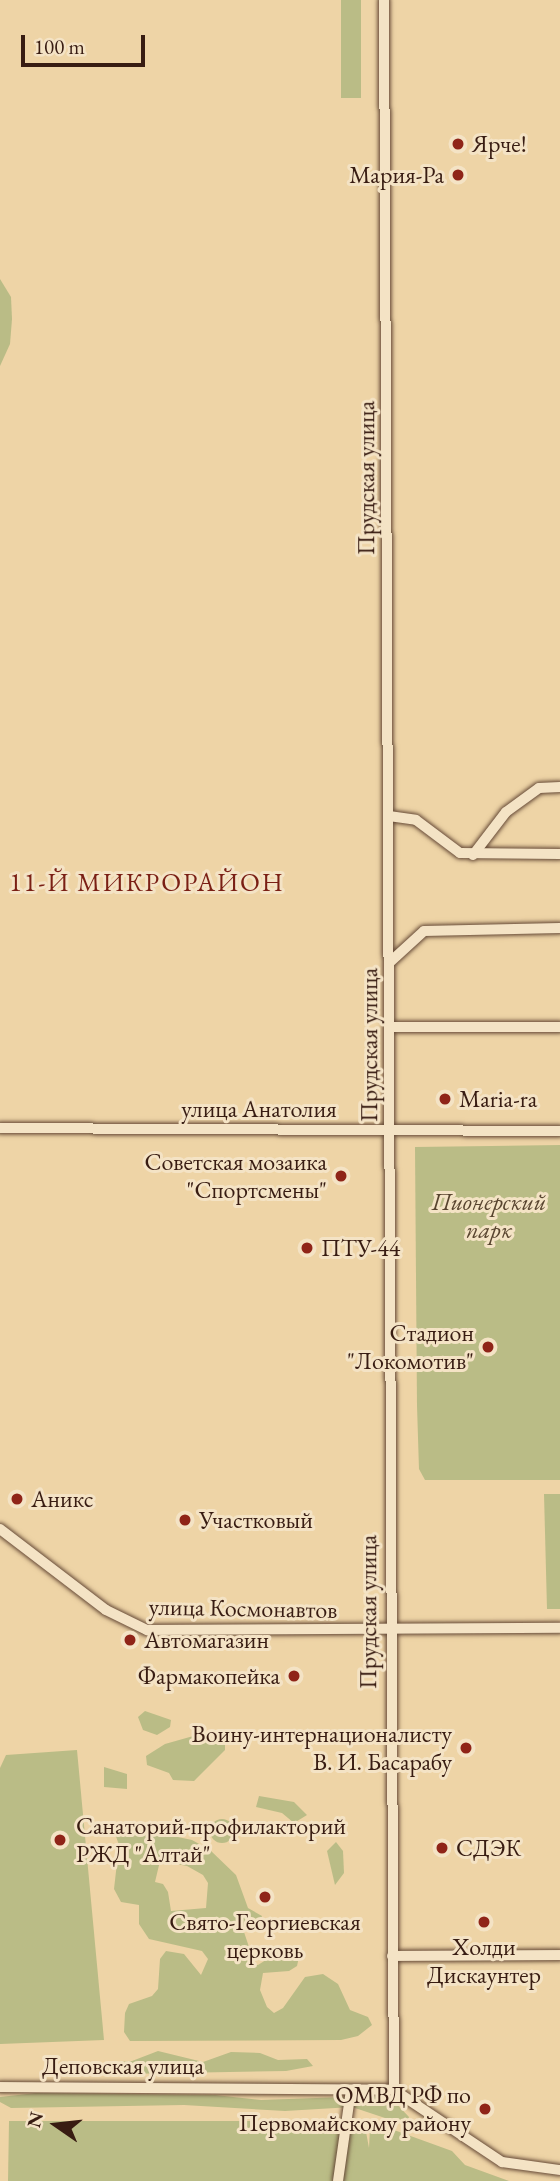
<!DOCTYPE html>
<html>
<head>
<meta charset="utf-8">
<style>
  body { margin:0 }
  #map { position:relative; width:560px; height:2181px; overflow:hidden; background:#eed4a6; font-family:"EB Garamond",serif }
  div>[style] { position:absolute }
  .green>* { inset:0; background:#babc86; transform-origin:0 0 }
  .round { border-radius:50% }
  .roads { filter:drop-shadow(0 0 2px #664a37) drop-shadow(0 0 2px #664a37) }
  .minor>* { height:10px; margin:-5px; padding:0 5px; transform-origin:5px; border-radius:5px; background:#f4e3c5 }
  .dots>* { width:19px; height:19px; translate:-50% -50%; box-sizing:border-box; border:4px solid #f4e3c5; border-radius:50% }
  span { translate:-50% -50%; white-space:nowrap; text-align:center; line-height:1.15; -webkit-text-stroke:6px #f4e3c5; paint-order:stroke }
  .poi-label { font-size:24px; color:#381c12 }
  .left { translate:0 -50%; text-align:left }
  .right { translate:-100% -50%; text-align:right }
  .street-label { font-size:24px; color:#381c12 }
  .park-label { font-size:24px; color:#58442f; font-style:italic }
  .neighbourhood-label { font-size:26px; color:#7a1f14; letter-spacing:2px }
  .north { position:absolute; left:21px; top:2090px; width:70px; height:70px; -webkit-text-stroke:5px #f4e3c5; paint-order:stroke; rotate:284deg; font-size:19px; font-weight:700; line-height:28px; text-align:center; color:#381c12 }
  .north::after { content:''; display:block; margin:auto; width:24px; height:32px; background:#381c12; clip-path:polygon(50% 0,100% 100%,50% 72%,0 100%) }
  .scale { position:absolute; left:21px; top:35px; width:124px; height:32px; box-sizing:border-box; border:4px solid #381c12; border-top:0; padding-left:9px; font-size:21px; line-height:24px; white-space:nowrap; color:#381c12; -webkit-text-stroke:5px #f4e3c5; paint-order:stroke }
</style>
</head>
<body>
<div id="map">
  <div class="green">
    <div style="left:341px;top:0;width:20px;height:98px"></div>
    <div style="clip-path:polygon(0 279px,11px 297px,12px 319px,10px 344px,0 366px)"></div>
    <div style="clip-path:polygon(560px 1145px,560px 1480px,425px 1480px,419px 1469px,417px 1406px,415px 1147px)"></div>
    <div style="clip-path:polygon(544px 1494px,560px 1494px,560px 1609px,547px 1609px)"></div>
    <div style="clip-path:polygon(145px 1711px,171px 1720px,170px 1727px,157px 1735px,143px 1730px,138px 1717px)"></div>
    <div style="clip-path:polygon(211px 1731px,225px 1735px,225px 1750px,194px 1781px,173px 1780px,169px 1773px,147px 1765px,146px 1756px,165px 1744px)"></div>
    <div style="clip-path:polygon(77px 1750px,104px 2040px,0 2044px,0 1768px,6px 1755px)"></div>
    <div style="clip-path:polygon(104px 1767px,127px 1774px,127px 1789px,104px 1787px)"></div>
    <div style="clip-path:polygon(259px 1796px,294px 1802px,307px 1815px,294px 1823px,282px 1813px,256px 1807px)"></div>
    <div class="round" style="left:210px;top:1819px;width:24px;height:24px"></div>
    <div style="clip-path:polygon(evenodd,126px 1826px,192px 1840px,210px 1850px,236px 1875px,248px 1908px,262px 1916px,259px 1924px,243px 1929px,249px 1947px,248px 1964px,258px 1965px,283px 1949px,299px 1957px,297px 1966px,289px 1971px,263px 1973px,260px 1990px,267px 2007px,274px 2013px,283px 2008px,305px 1977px,323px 1974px,338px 1984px,350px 2010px,368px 2017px,372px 2025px,358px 2036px,341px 2040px,130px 2041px,124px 2032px,125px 2013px,129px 2004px,152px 1996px,158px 1989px,160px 1959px,166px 1951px,184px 1954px,201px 1975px,208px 1959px,202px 1951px,149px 1939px,139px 1924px,139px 1905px,121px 1902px,114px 1889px,119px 1845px,113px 1828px,126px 1826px,160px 1861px,187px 1866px,203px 1875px,208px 1883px,206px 1908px,171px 1911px,168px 1892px,163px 1884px,155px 1882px,160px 1861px)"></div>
    <div style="clip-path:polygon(336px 1842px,343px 1851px,344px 1873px,335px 1885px,327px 1851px)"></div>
    <div style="clip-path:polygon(158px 2051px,203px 2062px,231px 2052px,260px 2053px,278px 2060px,307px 2059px,313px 2066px,286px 2071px,123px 2074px,96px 2073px,91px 2064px,132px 2061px)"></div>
    <div style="clip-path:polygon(36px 2093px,215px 2095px,261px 2100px,372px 2096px,390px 2097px,409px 2117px,406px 2125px,352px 2107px,285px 2111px,184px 2105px,11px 2108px,0 2102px,0 2097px)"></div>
    <div style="clip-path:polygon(9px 2121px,364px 2121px,369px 2148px,370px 2127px,383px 2126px,452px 2151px,465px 2165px,509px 2181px,8px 2181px)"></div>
  </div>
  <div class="roads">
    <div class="minor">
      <div style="left:384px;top:0;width:2090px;rotate:89.73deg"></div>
      <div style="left:389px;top:816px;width:27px;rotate:8deg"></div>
      <div style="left:416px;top:820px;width:55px;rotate:36.9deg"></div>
      <div style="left:460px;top:853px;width:100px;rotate:0.6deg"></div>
      <div style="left:473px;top:855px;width:54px;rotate:-52.5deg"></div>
      <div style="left:506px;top:812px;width:41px;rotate:-36deg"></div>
      <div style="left:539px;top:788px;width:21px;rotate:-3deg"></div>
      <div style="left:389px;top:963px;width:47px;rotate:-42.4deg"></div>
      <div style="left:424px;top:931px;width:136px;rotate:-1.3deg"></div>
      <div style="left:389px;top:1027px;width:171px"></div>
      <div style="left:0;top:1128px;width:560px;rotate:0.31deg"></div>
      <div style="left:0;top:1529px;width:133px;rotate:37.4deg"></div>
      <div style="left:106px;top:1610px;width:46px;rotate:26deg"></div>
      <div style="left:147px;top:1630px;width:413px;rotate:-0.3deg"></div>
      <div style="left:392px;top:1956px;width:168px;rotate:-0.3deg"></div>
      <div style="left:0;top:2087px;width:394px;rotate:0.4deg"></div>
      <div style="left:394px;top:2090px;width:130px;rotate:33.7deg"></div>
      <div style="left:502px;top:2162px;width:59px;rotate:7.9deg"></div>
      <div style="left:338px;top:2181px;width:92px;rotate:-81.9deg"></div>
    </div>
  </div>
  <div class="dots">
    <div style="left:458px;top:144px;background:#8f2418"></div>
    <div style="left:458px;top:175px;background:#8f2418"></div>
    <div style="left:445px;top:1099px;background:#8f2418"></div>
    <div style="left:341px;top:1176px;background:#8f2418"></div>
    <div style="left:307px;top:1248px;background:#8f2418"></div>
    <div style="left:488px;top:1347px;background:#8f2418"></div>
    <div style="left:17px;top:1499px;background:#8f2418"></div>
    <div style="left:185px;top:1520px;background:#8f2418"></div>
    <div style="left:130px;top:1640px;background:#8f2418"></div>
    <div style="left:294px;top:1676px;background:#8f2418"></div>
    <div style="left:466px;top:1748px;background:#8f2418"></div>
    <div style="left:60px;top:1840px;background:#8f2418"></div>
    <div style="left:442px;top:1848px;background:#8f2418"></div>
    <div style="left:265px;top:1897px;background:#8f2418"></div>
    <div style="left:484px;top:1922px;background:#8f2418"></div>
    <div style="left:485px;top:2109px;background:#8f2418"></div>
  </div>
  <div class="poi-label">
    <span class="left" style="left:472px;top:144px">Ярче!</span>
    <span class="right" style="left:444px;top:175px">Мария-Ра</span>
    <span class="left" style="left:459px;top:1099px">Maria-ra</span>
    <span class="right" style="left:327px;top:1176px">Советская мозаика<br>"Спортсмены"</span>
    <span class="left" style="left:321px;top:1248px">ПТУ-44</span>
    <span class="right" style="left:474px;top:1347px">Стадион<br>"Локомотив"</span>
    <span class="left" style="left:31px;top:1499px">Аникс</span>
    <span class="left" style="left:199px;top:1520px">Участковый</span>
    <span class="left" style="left:144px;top:1640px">Автомагазин</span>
    <span class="right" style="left:280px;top:1676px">Фармакопейка</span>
    <span class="right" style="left:452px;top:1748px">Воину-интернационалисту<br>В. И. Басарабу</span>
    <span class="left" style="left:76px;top:1840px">Санаторий-профилакторий<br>РЖД "Алтай"</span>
    <span class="left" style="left:456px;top:1848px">СДЭК</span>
    <span style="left:265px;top:1936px">Свято-Георгиевская<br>церковь</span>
    <span style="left:484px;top:1961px">Холди<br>Дискаунтер</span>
    <span class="right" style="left:471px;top:2109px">ОМВД РФ по<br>Первомайскому району</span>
  </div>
  <div class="street-label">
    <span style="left:366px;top:478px;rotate:-90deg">Прудская улица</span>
    <span style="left:369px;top:1045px;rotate:-90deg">Прудская улица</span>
    <span style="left:259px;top:1109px">улица Анатолия</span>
    <span style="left:243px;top:1608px;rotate:1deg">улица Космонавтов</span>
    <span style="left:368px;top:1612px;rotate:-90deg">Прудская улица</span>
    <span style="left:123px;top:2066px">Деповская улица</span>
  </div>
  <div class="park-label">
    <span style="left:489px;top:1216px">Пионерский<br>парк</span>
  </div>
  <div class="neighbourhood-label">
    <span style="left:147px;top:883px">11-Й МИКРОРАЙОН</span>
  </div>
  <div class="north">N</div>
  <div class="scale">100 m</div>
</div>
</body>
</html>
